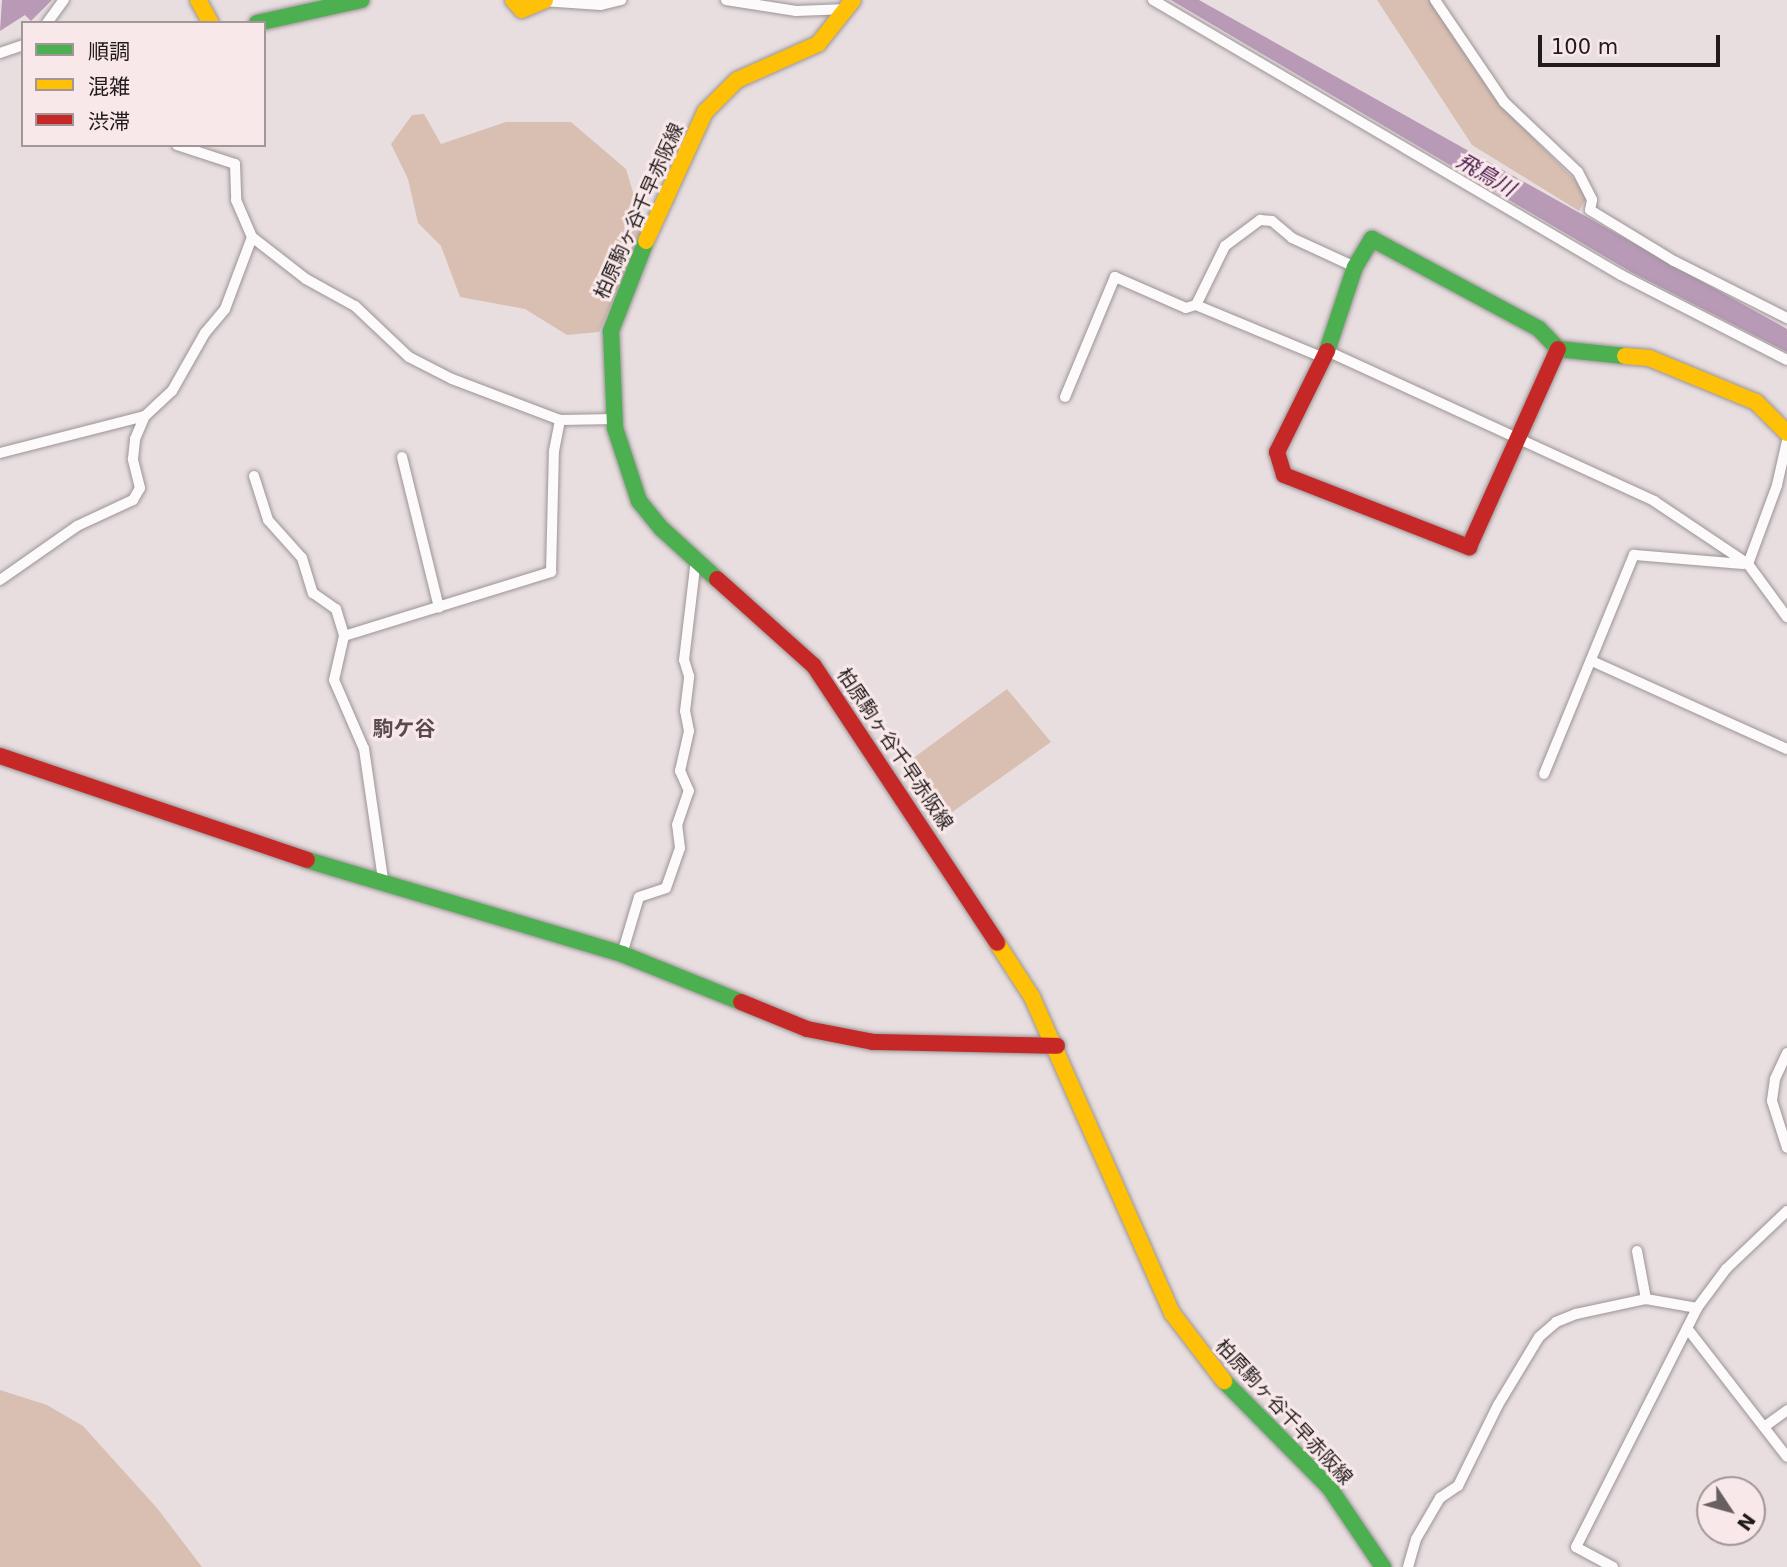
<!DOCTYPE html>
<html>
<head>
<meta charset="utf-8">
<style>
  body { margin:0 }
  #map { position:relative; width:1787px; height:1567px; overflow:hidden; background:#e8dee0; font-family:"DejaVu Sans","Noto Sans JP",sans-serif }
  div>[style] { position:absolute }
  .green>* { inset:0; background:#d9bfb2 }
  .water>* { inset:0; background:#b89ab7 }
  .roads { filter:drop-shadow(0 0 2px #9b9495) drop-shadow(0 0 2px #9b9495) }
  .street>* { height:10px; margin:-5px; padding:0 5px; transform-origin:5px; border-radius:5px; background:#fcfafa }
  .fast>* { height:16px; margin:-8px; padding:0 8px; transform-origin:8px; border-radius:8px; background:#4caf50 }
  .slow>* { height:16px; margin:-8px; padding:0 8px; transform-origin:8px; border-radius:8px; background:#ffc107 }
  .jam>* { height:16px; margin:-8px; padding:0 8px; transform-origin:8px; border-radius:8px; background:#c62828 }
  span { translate:-50% -50%; white-space:nowrap; text-align:center; line-height:1.15; -webkit-text-stroke:6px #f9e8e9; paint-order:stroke }
  .street-label { font-size:19px; color:#211b1b }
  .water-label { font-size:21px; color:#451549; font-style:italic }
  .neighbourhood-label { font-size:21px; color:#594b4d; font-weight:700 }
  .legend { position:absolute; left:21px; top:21px; width:245px; height:126px; box-sizing:border-box; background:#f9e8e9; border:2px solid #a39697; margin:0; padding:9px 12px; list-style:none; font-size:21px; color:#211b1b }
  .legend li { display:flex; align-items:center; gap:14px; height:35px }
  .legend b { width:35px; border:2px solid #a39697 }
  .north { position:absolute; left:1696px; top:1476px; width:70px; height:70px; box-sizing:border-box; background:#f9e8e9; border:2px solid #a39697; border-radius:50%; rotate:126deg; font-size:19px; font-weight:700; line-height:28px; text-align:center; color:#211b1b }
  .north::after { content:''; display:block; margin:auto; width:24px; height:32px; background:#675f60; clip-path:polygon(50% 0,100% 100%,50% 72%,0 100%) }
  .scale { position:absolute; left:1538px; top:35px; width:182px; height:32px; box-sizing:border-box; border:4px solid #211b1b; border-top:0; padding-left:9px; font-size:21px; line-height:24px; white-space:nowrap; color:#211b1b; -webkit-text-stroke:5px #f9e8e9; paint-order:stroke }
</style>
</head>
<body>
<div id="map">
  <div class="green">
    <div style="clip-path:polygon(1377px 0,1430px 0,1503px 108px,1575px 180px,1587px 197px,1579px 211px,1472px 145px)"></div>
    <div style="clip-path:polygon(424px 114px,441px 144px,506px 122px,571px 122px,626px 169px,644px 229px,599px 332px,567px 335px,525px 309px,460px 297px,441px 246px,418px 223px,408px 179px,391px 144px,412px 115px)"></div>
    <div style="clip-path:polygon(1007px 689px,1051px 742px,948px 815px,911px 764px,912px 759px)"></div>
    <div style="clip-path:polygon(0 1390px,47px 1405px,83px 1426px,157px 1508px,202px 1567px,0 1567px)"></div>
  </div>
  <div class="water">
    <div style="clip-path:polygon(2px 0,52px 0,31px 21px,25px 15px,0 31px)"></div>
    <div style="clip-path:polygon(1171px 0,1199px 0,1787px 329px,1787px 352px,1631px 272px)"></div>
  </div>
  <div class="roads">
    <div class="street">
      <div style="left:726px;top:0;width:71px;rotate:8.9deg"></div>
      <div style="left:796px;top:11px;width:52px;rotate:-2.2deg"></div>
      <div style="left:1153px;top:0;width:543px;rotate:30.44deg"></div>
      <div style="left:1621px;top:275px;width:186px;rotate:27.1deg"></div>
      <div style="left:1435px;top:0;width:123px;rotate:55.9deg"></div>
      <div style="left:1504px;top:102px;width:102px;rotate:43.4deg"></div>
      <div style="left:1578px;top:172px;width:31px;rotate:63deg"></div>
      <div style="left:1592px;top:200px;width:10px;rotate:101deg"></div>
      <div style="left:1590px;top:210px;width:98px;rotate:31.3deg"></div>
      <div style="left:1674px;top:261px;width:127px;rotate:26.8deg"></div>
      <div style="left:542px;top:1px;width:59px;rotate:3.9deg"></div>
      <div style="left:601px;top:5px;width:21px;rotate:-14deg"></div>
      <div style="left:47px;top:23px;width:29px;rotate:-54deg"></div>
      <div style="left:0;top:53px;width:24px;rotate:-19deg"></div>
      <div style="left:177px;top:145px;width:61px;rotate:18.1deg"></div>
      <div style="left:235px;top:164px;width:36px;rotate:88deg"></div>
      <div style="left:236px;top:200px;width:40px;rotate:66.6deg"></div>
      <div style="left:252px;top:237px;width:68px;rotate:37.9deg"></div>
      <div style="left:306px;top:279px;width:56px;rotate:28.9deg"></div>
      <div style="left:355px;top:306px;width:74px;rotate:43.4deg"></div>
      <div style="left:409px;top:357px;width:48px;rotate:27.1deg"></div>
      <div style="left:452px;top:379px;width:116px;rotate:20.8deg"></div>
      <div style="left:560px;top:420px;width:55px;rotate:-1deg"></div>
      <div style="left:1327px;top:351px;width:360px;rotate:24.6deg"></div>
      <div style="left:1654px;top:501px;width:113px;rotate:33.8deg"></div>
      <div style="left:1748px;top:564px;width:66px;rotate:53.7deg"></div>
      <div style="left:1324px;top:358px;width:139px;rotate:-157.5deg"></div>
      <div style="left:1196px;top:305px;width:66px;rotate:-63.8deg"></div>
      <div style="left:1225px;top:246px;width:44px;rotate:-36.6deg"></div>
      <div style="left:1260px;top:220px;width:12px;rotate:5deg"></div>
      <div style="left:1272px;top:221px;width:26px;rotate:40deg"></div>
      <div style="left:1292px;top:238px;width:69px;rotate:24.7deg"></div>
      <div style="left:1065px;top:397px;width:130px;rotate:-67.4deg"></div>
      <div style="left:1115px;top:277px;width:77px;rotate:23.6deg"></div>
      <div style="left:1186px;top:308px;width:10px;rotate:-17deg"></div>
      <div style="left:0;top:453px;width:150px;rotate:-14.3deg"></div>
      <div style="left:145px;top:416px;width:37px;rotate:-43deg"></div>
      <div style="left:172px;top:391px;width:67px;rotate:-60.4deg"></div>
      <div style="left:205px;top:333px;width:31px;rotate:-50deg"></div>
      <div style="left:225px;top:309px;width:77px;rotate:-69.4deg"></div>
      <div style="left:402px;top:457px;width:155px;rotate:76.2deg"></div>
      <div style="left:254px;top:476px;width:46px;rotate:72.3deg"></div>
      <div style="left:268px;top:520px;width:51px;rotate:48.2deg"></div>
      <div style="left:302px;top:558px;width:37px;rotate:73deg"></div>
      <div style="left:313px;top:593px;width:28px;rotate:35deg"></div>
      <div style="left:336px;top:609px;width:28px;rotate:73deg"></div>
      <div style="left:344px;top:636px;width:45px;rotate:102.8deg"></div>
      <div style="left:334px;top:680px;width:75px;rotate:66.5deg"></div>
      <div style="left:364px;top:749px;width:138px;rotate:81.7deg"></div>
      <div style="left:1748px;top:564px;width:84px;rotate:-69.8deg"></div>
      <div style="left:1777px;top:485px;width:45px;rotate:-77.2deg"></div>
      <div style="left:0;top:580px;width:94px;rotate:-35deg"></div>
      <div style="left:77px;top:526px;width:62px;rotate:-24.9deg"></div>
      <div style="left:133px;top:500px;width:14px;rotate:-60deg"></div>
      <div style="left:140px;top:488px;width:30px;rotate:-104deg"></div>
      <div style="left:133px;top:459px;width:20px;rotate:-84deg"></div>
      <div style="left:135px;top:439px;width:25px;rotate:-67deg"></div>
      <div style="left:344px;top:636px;width:217px;rotate:-17.2deg"></div>
      <div style="left:551px;top:572px;width:121px;rotate:-88.6deg"></div>
      <div style="left:554px;top:451px;width:32px;rotate:-79deg"></div>
      <div style="left:1592px;top:661px;width:214px;rotate:24.3deg"></div>
      <div style="left:1544px;top:774px;width:237px;rotate:-67.7deg"></div>
      <div style="left:1634px;top:555px;width:110px;rotate:4.7deg"></div>
      <div style="left:622px;top:954px;width:59px;rotate:-73.4deg"></div>
      <div style="left:639px;top:897px;width:28px;rotate:-18deg"></div>
      <div style="left:666px;top:888px;width:42px;rotate:-70.7deg"></div>
      <div style="left:680px;top:848px;width:23px;rotate:-97deg"></div>
      <div style="left:677px;top:825px;width:36px;rotate:-71deg"></div>
      <div style="left:689px;top:791px;width:22px;rotate:-114deg"></div>
      <div style="left:680px;top:771px;width:41px;rotate:-77.3deg"></div>
      <div style="left:689px;top:731px;width:20px;rotate:-101deg"></div>
      <div style="left:685px;top:711px;width:35px;rotate:-83deg"></div>
      <div style="left:689px;top:676px;width:17px;rotate:-107deg"></div>
      <div style="left:684px;top:660px;width:101px;rotate:-83.2deg"></div>
      <div style="left:1787px;top:1053px;width:29px;rotate:115deg"></div>
      <div style="left:1775px;top:1079px;width:22px;rotate:98deg"></div>
      <div style="left:1772px;top:1101px;width:49px;rotate:72.3deg"></div>
      <div style="left:1637px;top:1251px;width:49px;rotate:79.4deg"></div>
      <div style="left:1646px;top:1299px;width:52px;rotate:10deg"></div>
      <div style="left:1687px;top:1328px;width:163px;rotate:52.2deg"></div>
      <div style="left:1764px;top:1427px;width:29px;rotate:-36deg"></div>
      <div style="left:1408px;top:1567px;width:29px;rotate:-74deg"></div>
      <div style="left:1416px;top:1539px;width:48px;rotate:-59.7deg"></div>
      <div style="left:1440px;top:1498px;width:22px;rotate:-34deg"></div>
      <div style="left:1458px;top:1486px;width:90px;rotate:-63.7deg"></div>
      <div style="left:1498px;top:1405px;width:79px;rotate:-58.9deg"></div>
      <div style="left:1539px;top:1337px;width:23px;rotate:-41deg"></div>
      <div style="left:1556px;top:1322px;width:22px;rotate:-22deg"></div>
      <div style="left:1576px;top:1314px;width:72px;rotate:-12.1deg"></div>
      <div style="left:1613px;top:1567px;width:42px;rotate:-151.6deg"></div>
      <div style="left:1576px;top:1547px;width:268px;rotate:-63.1deg"></div>
      <div style="left:1697px;top:1308px;width:49px;rotate:-53.4deg"></div>
      <div style="left:1726px;top:1269px;width:84px;rotate:-43.6deg"></div>
    </div>
    <div class="fast">
      <div style="left:257px;top:23px;width:107px;rotate:-12.5deg"></div>
      <div style="left:646px;top:241px;width:97px;rotate:111.3deg"></div>
      <div style="left:611px;top:331px;width:97px;rotate:87.6deg"></div>
      <div style="left:615px;top:428px;width:77px;rotate:71.8deg"></div>
      <div style="left:639px;top:501px;width:36px;rotate:51deg"></div>
      <div style="left:662px;top:529px;width:74px;rotate:42.3deg"></div>
      <div style="left:1327px;top:351px;width:89px;rotate:-71.6deg"></div>
      <div style="left:1355px;top:267px;width:33px;rotate:-59deg"></div>
      <div style="left:1372px;top:239px;width:190px;rotate:28.3deg"></div>
      <div style="left:1539px;top:329px;width:28px;rotate:46deg"></div>
      <div style="left:1558px;top:349px;width:67px;rotate:6deg"></div>
      <div style="left:307px;top:860px;width:329px;rotate:16.6deg"></div>
      <div style="left:622px;top:954px;width:128px;rotate:22deg"></div>
      <div style="left:1224px;top:1381px;width:149px;rotate:45.3deg"></div>
      <div style="left:1329px;top:1487px;width:97px;rotate:56deg"></div>
    </div>
    <div class="slow">
      <div style="left:198px;top:0;width:26px;rotate:61deg"></div>
      <div style="left:513px;top:0;width:13px;rotate:48deg"></div>
      <div style="left:522px;top:10px;width:25px;rotate:-23deg"></div>
      <div style="left:646px;top:241px;width:142px;rotate:-65.4deg"></div>
      <div style="left:705px;top:112px;width:45px;rotate:-45deg"></div>
      <div style="left:737px;top:80px;width:89px;rotate:-24deg"></div>
      <div style="left:818px;top:44px;width:56px;rotate:-51.5deg"></div>
      <div style="left:1625px;top:356px;width:24px;rotate:5deg"></div>
      <div style="left:1649px;top:358px;width:116px;rotate:22.4deg"></div>
      <div style="left:1756px;top:402px;width:44px;rotate:45deg"></div>
      <div style="left:997px;top:943px;width:64px;rotate:57.1deg"></div>
      <div style="left:1032px;top:997px;width:346px;rotate:66.1deg"></div>
      <div style="left:1172px;top:1313px;width:86px;rotate:52.6deg"></div>
    </div>
    <div class="jam">
      <div style="left:1327px;top:351px;width:113px;rotate:116.3deg"></div>
      <div style="left:1277px;top:452px;width:24px;rotate:73deg"></div>
      <div style="left:1284px;top:475px;width:199px;rotate:21.3deg"></div>
      <div style="left:1469px;top:547px;width:217px;rotate:-65.8deg"></div>
      <div style="left:717px;top:579px;width:130px;rotate:41.9deg"></div>
      <div style="left:814px;top:666px;width:332px;rotate:56.5deg"></div>
      <div style="left:0;top:756px;width:324px;rotate:18.7deg"></div>
      <div style="left:741px;top:1002px;width:71px;rotate:22.2deg"></div>
      <div style="left:807px;top:1029px;width:67px;rotate:11.1deg"></div>
      <div style="left:873px;top:1042px;width:184px;rotate:1.2deg"></div>
    </div>
  </div>
  <div class="street-label">
    <span style="left:639px;top:211px;rotate:-66deg">柏原駒ヶ谷千早赤阪線</span>
    <span style="left:895px;top:749px;rotate:56deg">柏原駒ヶ谷千早赤阪線</span>
    <span style="left:1284px;top:1412px;rotate:47deg">柏原駒ヶ谷千早赤阪線</span>
  </div>
  <div class="water-label">
    <span style="left:1486px;top:175px;rotate:30deg">飛鳥川</span>
  </div>
  <div class="neighbourhood-label">
    <span style="left:404px;top:729px">駒ケ谷</span>
  </div>
  <ul class="legend">
  <li><b style="height:9px;background:#4caf50"></b>順調</li>
  <li><b style="height:9px;background:#ffc107"></b>混雑</li>
  <li><b style="height:9px;background:#c62828"></b>渋滞</li>
  </ul>
  <div class="north">N</div>
  <div class="scale">100 m</div>
</div>
</body>
</html>
